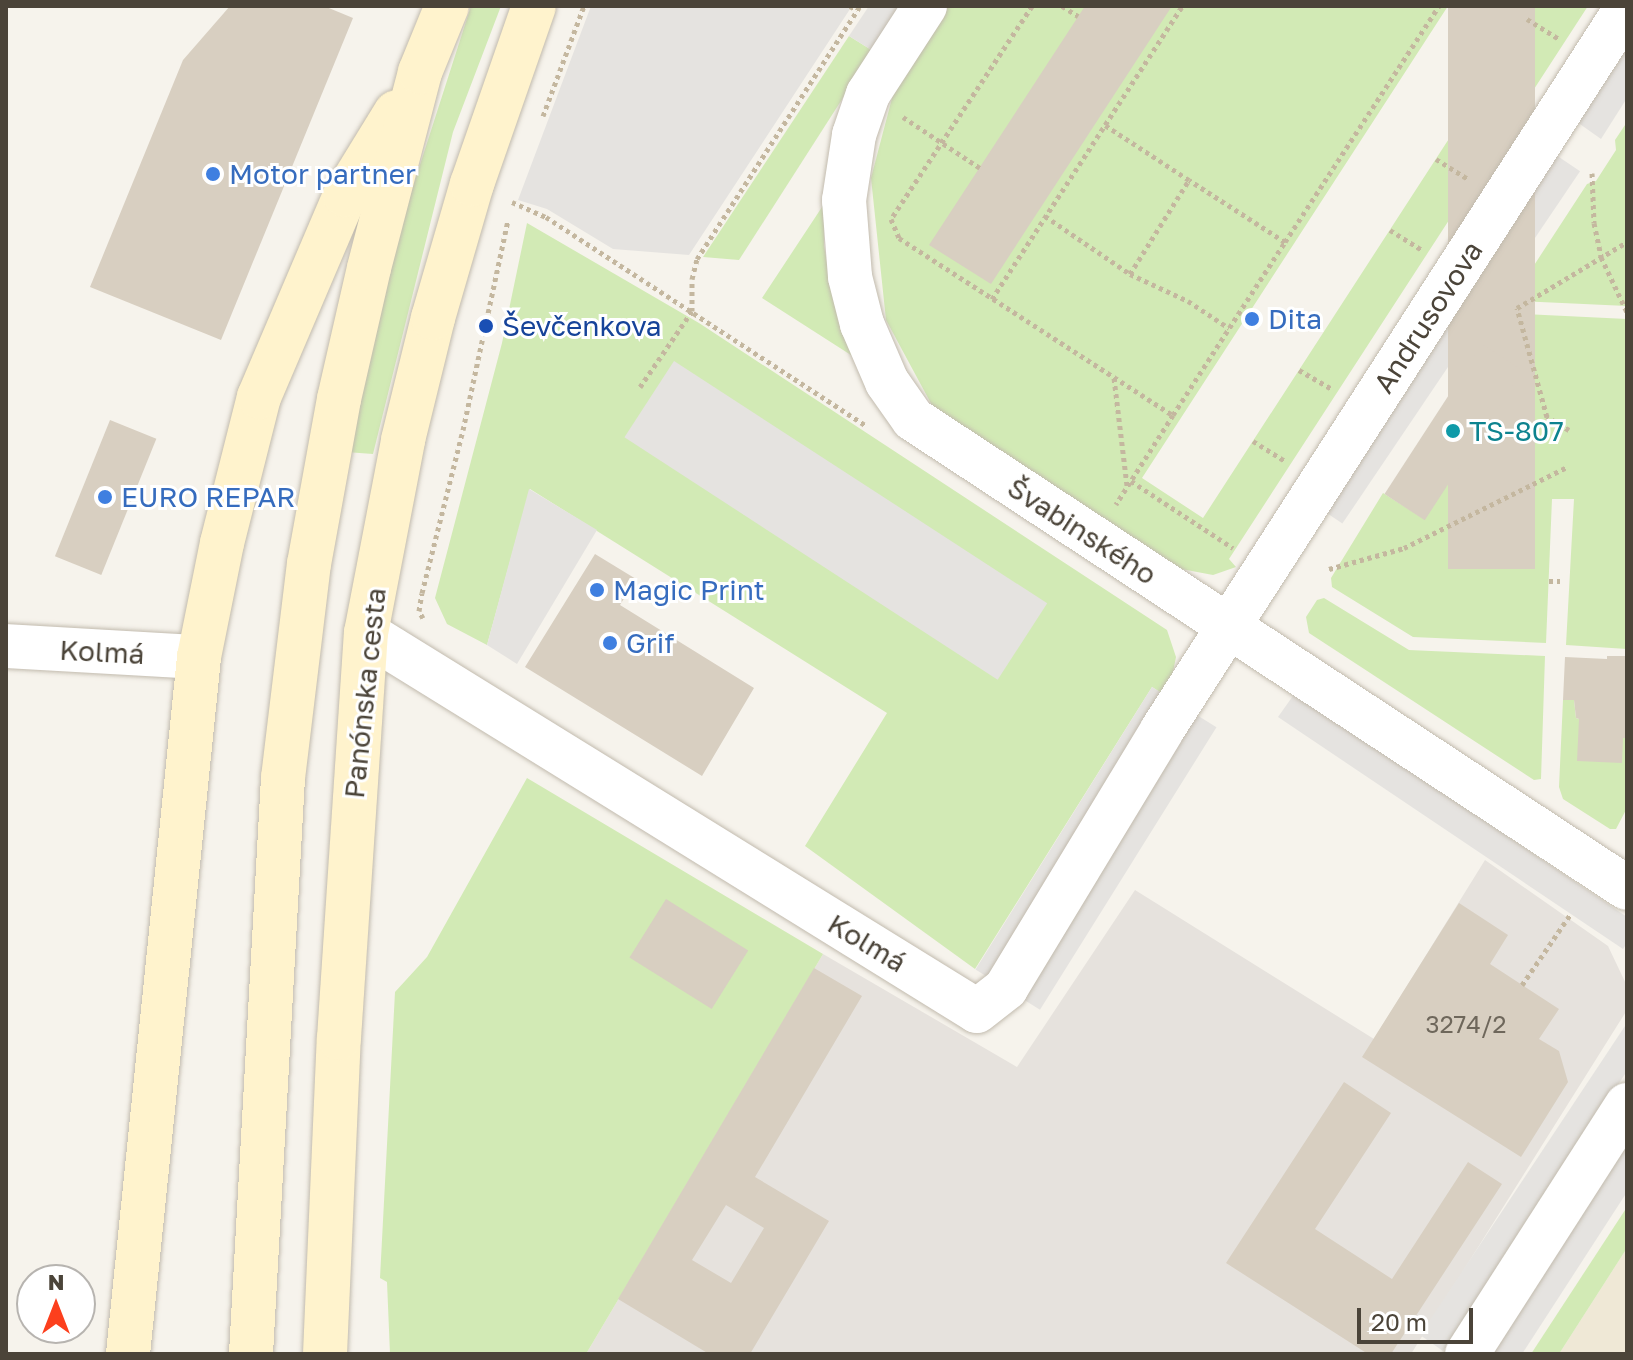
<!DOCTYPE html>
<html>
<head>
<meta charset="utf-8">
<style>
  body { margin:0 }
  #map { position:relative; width:1633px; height:1360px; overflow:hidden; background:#f6f3ec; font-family:"Golos Text",sans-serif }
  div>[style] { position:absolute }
  .industrial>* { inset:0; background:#e6e2dd }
  .education>* { inset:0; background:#efe8d6 }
  .green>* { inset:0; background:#d2eab5 }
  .parking>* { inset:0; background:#e5e3e0; transform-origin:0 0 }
  .building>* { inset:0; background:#d8cfc1; transform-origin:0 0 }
  .path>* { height:5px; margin-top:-2.5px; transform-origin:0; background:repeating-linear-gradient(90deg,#c4b79f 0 4px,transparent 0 8px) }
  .roads { filter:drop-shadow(0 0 2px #c2bbae) drop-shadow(0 0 2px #c2bbae) }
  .minor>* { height:44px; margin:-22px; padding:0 22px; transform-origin:22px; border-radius:22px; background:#fff }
  .secondary>* { height:44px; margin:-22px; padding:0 22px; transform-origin:22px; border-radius:22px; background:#fff3cd }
  .dots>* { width:22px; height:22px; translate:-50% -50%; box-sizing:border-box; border:4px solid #fff; border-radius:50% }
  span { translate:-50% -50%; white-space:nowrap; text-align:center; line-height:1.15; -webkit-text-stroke:6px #fff; paint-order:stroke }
  .number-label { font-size:24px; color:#6e675b }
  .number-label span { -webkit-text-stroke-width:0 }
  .shop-label { font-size:28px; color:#366cbe }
  .left { translate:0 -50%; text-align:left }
  .street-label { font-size:28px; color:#4b4439 }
  .transit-label { font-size:28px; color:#164399 }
  .culture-label { font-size:28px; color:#0d838f }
  .frame { position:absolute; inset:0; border:8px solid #4b4439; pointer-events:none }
  .north { position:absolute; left:16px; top:1264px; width:80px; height:80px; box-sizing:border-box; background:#fff; border:2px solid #b7b4b0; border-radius:50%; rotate:0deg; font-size:22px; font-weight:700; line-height:32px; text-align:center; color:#4b4439 }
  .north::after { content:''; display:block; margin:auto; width:28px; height:36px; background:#fc3f1d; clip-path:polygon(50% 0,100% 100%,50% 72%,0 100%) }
  .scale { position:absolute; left:1357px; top:1308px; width:116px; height:36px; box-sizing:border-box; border:4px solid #4b4439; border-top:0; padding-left:10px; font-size:24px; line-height:28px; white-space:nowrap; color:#4b4439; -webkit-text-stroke:6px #fff; paint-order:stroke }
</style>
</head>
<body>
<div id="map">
  <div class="industrial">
    <div style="clip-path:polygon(1485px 860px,1608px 946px,1627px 986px,1627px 1010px,1411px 1354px,586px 1354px,823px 954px,1017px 1067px,1135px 890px,1374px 1039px)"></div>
  </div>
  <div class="education">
    <div style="clip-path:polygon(1627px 1248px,1627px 1354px,1559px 1354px)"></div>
  </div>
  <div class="green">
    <div style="clip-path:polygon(471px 6px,501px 6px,453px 132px,373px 454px,346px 452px,400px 227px)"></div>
    <div style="clip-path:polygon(946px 6px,1448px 6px,1142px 478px,1203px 518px,1535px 6px,1588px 6px,1229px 559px,1236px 567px,1213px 575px,1176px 568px,934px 409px,886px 320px,871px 178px,896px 83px)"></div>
    <div style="clip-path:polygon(849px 36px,873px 51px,739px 260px,703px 257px)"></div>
    <div style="clip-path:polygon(1627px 122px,1627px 306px,1518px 301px,1514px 296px,1587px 184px,1596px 181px,1616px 150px,1615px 140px)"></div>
    <div style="clip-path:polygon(824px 204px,824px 246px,835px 306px,854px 357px,762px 298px)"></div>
    <div style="clip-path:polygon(527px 223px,699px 323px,1167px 630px,1176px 657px,1168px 697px,1152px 687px,975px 969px,805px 846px,887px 713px,530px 489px,487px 645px,447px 624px,435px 598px,502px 343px)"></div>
    <div style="clip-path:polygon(1506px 313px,1627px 319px,1627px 649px,1566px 645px,1574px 499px,1552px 499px,1546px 643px,1413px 637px,1332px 587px,1331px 578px,1383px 493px,1424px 519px,1521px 370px,1482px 344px)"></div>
    <div style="clip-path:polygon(1324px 598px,1409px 650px,1545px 656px,1541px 779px,1534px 780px,1309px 633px,1306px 617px,1317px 600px)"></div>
    <div style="clip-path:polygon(1563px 700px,1574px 700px,1576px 718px,1627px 738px,1627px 808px,1616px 829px,1610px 829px,1563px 799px,1559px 787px)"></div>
    <div style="clip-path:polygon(527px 778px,823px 954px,586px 1354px,390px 1354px,387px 1282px,380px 1278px,395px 992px,427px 957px)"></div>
    <div style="clip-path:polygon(1627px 1207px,1627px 1248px,1559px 1354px,1531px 1354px)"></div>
  </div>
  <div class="parking">
    <div style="clip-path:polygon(591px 6px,852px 6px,689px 255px,613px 249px,547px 209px,518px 200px)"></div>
    <div style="clip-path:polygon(869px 6px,902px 6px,873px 51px,849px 36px)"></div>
    <div style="clip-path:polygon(1627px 45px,1627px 98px,1601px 139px,1577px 122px)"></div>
    <div style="left:1556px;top:155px;width:29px;height:425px;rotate:34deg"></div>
    <div style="left:674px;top:361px;width:445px;height:91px;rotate:33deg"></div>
    <div style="clip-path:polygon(529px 489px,597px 530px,517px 664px,487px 645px)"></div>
    <div style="left:1152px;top:687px;width:76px;height:333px;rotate:32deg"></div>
    <div style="clip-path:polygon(1295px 693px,1627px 917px,1627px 943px,1623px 949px,1278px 717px)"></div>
    <div style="clip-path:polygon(1627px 1023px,1627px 1071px,1443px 1351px,1420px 1335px)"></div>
    <div style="clip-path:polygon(1627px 1143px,1627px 1192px,1522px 1354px,1491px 1354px)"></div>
  </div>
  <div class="building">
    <div style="clip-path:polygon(230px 6px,324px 6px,353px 18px,221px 340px,90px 287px,183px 60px)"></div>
    <div style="clip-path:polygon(1085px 6px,1172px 6px,991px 284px,929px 245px)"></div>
    <div style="left:1448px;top:6px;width:87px;height:563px"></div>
    <div style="left:1482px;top:344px;width:48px;height:179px;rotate:33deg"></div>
    <div style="left:110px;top:420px;width:50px;height:147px;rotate:22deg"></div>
    <div style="clip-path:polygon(595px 554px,636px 579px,620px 605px,754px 688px,702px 776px,525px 667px)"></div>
    <div style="clip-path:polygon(1607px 656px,1627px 656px,1627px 738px,1623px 738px,1622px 763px,1577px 761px,1579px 719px,1576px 718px,1574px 700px,1563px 700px,1565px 657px,1607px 659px)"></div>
    <div style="left:666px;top:899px;width:97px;height:69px;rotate:32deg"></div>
    <div style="clip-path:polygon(1459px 903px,1508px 935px,1490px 964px,1559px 1009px,1539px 1039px,1559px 1051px,1568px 1082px,1521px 1157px,1362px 1057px)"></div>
    <div style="clip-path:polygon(evenodd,814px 968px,862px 996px,755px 1177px,829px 1221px,750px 1354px,709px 1354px,618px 1299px,814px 968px,726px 1205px,764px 1228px,731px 1283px,692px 1260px,726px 1205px)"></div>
    <div style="clip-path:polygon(1344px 1082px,1391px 1113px,1315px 1229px,1392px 1279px,1468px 1162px,1502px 1184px,1391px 1354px,1368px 1354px,1226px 1263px)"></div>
  </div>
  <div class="path">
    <div style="left:850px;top:6px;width:8px;rotate:30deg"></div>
    <div style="left:1032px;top:6px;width:255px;rotate:123.5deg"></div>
    <div style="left:891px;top:219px;width:21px;rotate:67deg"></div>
    <div style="left:899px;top:238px;width:326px;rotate:32.9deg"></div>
    <div style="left:1173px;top:415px;width:106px;rotate:122.6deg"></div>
    <div style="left:1062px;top:6px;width:19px;rotate:32deg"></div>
    <div style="left:1527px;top:19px;width:38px;rotate:32deg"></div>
    <div style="left:543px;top:116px;width:117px;rotate:-69.6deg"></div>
    <div style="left:903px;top:117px;width:92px;rotate:33.5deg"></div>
    <div style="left:1436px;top:159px;width:38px;rotate:32deg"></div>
    <div style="left:1592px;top:173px;width:50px;rotate:87.7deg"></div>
    <div style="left:1594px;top:223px;width:35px;rotate:78deg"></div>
    <div style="left:1601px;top:257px;width:61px;rotate:64.7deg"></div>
    <div style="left:512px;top:202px;width:37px;rotate:24deg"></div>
    <div style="left:546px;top:217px;width:381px;rotate:33.1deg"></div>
    <div style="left:1045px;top:216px;width:103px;rotate:34.3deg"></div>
    <div style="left:1130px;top:274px;width:111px;rotate:-57.9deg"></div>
    <div style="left:1189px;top:180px;width:100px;rotate:-146.8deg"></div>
    <div style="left:1390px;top:230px;width:38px;rotate:32deg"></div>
    <div style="left:1285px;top:242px;width:282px;rotate:-56.9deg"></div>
    <div style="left:1130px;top:274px;width:64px;rotate:25deg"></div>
    <div style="left:1188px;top:301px;width:49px;rotate:33.4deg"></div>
    <div style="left:992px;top:299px;width:349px;rotate:-57deg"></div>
    <div style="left:1299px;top:370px;width:38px;rotate:30deg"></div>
    <div style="left:1114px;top:378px;width:109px;rotate:83.1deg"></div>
    <div style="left:640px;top:387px;width:92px;rotate:-55.6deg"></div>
    <div style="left:692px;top:311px;width:32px;rotate:-90deg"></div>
    <div style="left:692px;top:279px;width:21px;rotate:-76deg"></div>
    <div style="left:697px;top:259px;width:301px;rotate:-57.2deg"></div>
    <div style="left:1173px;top:415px;width:206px;rotate:-57.1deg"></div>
    <div style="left:1285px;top:242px;width:114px;rotate:-147.1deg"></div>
    <div style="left:1569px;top:430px;width:26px;rotate:-149deg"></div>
    <div style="left:1547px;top:417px;width:113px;rotate:-105.4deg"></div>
    <div style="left:1517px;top:308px;width:128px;rotate:-31deg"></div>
    <div style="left:1253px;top:441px;width:38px;rotate:32deg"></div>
    <div style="left:1131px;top:481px;width:122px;rotate:33.3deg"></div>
    <div style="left:1329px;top:569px;width:78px;rotate:-15.6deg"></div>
    <div style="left:1404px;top:548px;width:182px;rotate:-26.4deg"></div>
    <div style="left:1549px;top:581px;width:11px"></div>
    <div style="left:423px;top:618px;width:8px;rotate:-120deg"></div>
    <div style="left:419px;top:611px;width:18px;rotate:-81deg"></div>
    <div style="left:422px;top:593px;width:168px;rotate:-75.9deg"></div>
    <div style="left:463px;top:430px;width:215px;rotate:-77.9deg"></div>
    <div style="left:1522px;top:985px;width:85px;rotate:-55.6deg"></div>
  </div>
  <div class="roads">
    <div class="minor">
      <div style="left:925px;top:6px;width:105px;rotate:122.9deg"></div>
      <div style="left:868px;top:94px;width:43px;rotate:108.9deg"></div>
      <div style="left:854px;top:135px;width:66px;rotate:98.7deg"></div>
      <div style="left:844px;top:200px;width:77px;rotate:85.5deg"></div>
      <div style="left:850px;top:277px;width:49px;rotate:75.7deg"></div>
      <div style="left:862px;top:324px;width:63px;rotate:66.7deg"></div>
      <div style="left:887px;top:382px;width:45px;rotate:54.9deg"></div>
      <div style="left:913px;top:419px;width:854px;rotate:33.3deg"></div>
      <div style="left:366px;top:633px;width:718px;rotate:31.74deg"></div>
      <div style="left:977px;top:1011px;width:37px;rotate:-38deg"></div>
      <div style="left:1006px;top:988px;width:301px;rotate:-58.8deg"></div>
      <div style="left:1162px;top:730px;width:860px;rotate:-57.25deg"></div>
      <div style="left:6px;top:646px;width:193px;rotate:3.3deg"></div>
      <div style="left:1467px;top:1354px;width:296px;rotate:-57.3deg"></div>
    </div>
    <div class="secondary">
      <div style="left:128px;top:1354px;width:701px;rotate:-84.18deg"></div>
      <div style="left:199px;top:657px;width:116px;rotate:-78.6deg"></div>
      <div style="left:222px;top:543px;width:151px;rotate:-75.8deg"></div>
      <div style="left:259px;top:397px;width:220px;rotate:-66.9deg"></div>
      <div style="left:345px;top:195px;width:97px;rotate:-58.4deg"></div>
      <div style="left:251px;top:1354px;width:577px;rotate:-86.82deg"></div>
      <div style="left:283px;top:778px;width:216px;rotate:-83.1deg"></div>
      <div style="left:309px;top:564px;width:168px;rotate:-79.7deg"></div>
      <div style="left:339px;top:399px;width:134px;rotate:-77.1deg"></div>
      <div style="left:369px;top:268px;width:203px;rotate:-75.4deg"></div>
      <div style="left:420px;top:72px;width:71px;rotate:-67.8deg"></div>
      <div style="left:325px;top:1354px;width:316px;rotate:-87.5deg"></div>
      <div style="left:339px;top:1038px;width:406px;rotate:-86.2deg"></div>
      <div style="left:366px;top:633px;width:197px;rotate:-79.1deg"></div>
      <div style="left:403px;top:440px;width:126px;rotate:-76.2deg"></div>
      <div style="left:433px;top:318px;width:140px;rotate:-73.8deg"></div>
      <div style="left:472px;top:184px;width:188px;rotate:-70.8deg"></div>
    </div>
  </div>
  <div class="dots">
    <div style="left:213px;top:174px;background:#3f7fe0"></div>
    <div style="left:1252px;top:319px;background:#3f7fe0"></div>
    <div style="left:486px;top:326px;background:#1a4fb4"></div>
    <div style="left:1453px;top:431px;background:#0f9aa8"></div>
    <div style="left:105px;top:497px;background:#3f7fe0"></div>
    <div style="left:597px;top:590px;background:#3f7fe0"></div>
    <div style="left:610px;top:643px;background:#3f7fe0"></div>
  </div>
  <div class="number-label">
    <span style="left:1466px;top:1024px">3274/2</span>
  </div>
  <div class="shop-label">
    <span class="left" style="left:229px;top:174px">Motor partner</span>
    <span class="left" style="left:1268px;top:319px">Dita</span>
    <span class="left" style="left:121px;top:497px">EURO REPAR</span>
    <span class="left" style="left:613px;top:590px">Magic Print</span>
    <span class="left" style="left:626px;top:643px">Grif</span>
  </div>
  <div class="street-label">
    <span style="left:1428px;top:317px;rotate:-57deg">Andrusovova</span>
    <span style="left:1082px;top:531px;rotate:33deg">Švabinského</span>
    <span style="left:102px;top:652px;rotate:3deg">Kolmá</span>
    <span style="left:365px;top:693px;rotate:-84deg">Panónska cesta</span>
    <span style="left:867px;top:943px;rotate:31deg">Kolmá</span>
  </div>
  <div class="transit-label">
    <span class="left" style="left:502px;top:326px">Ševčenkova</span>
  </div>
  <div class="culture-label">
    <span class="left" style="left:1469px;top:431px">TS-807</span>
  </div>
  <div class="frame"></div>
  <div class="north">N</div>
  <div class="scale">20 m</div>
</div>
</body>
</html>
